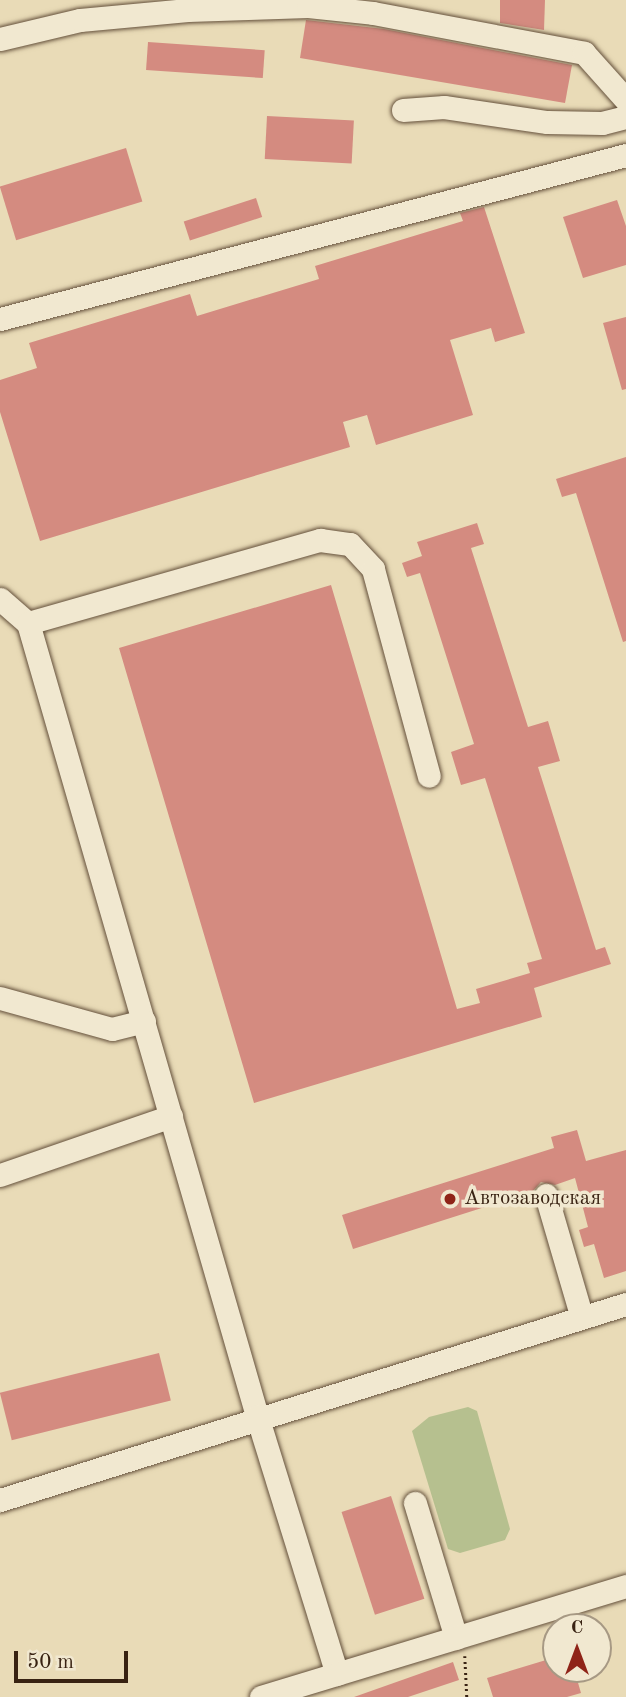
<!DOCTYPE html>
<html>
<head>
<meta charset="utf-8">
<style>
  body { margin:0 }
  #map { position:relative; width:626px; height:1697px; overflow:hidden; background:#e9dbb7; font-family:"Old Standard TT",serif }
  div>[style] { position:absolute }
  .green>* { inset:0; background:#b6c08f }
  .building>* { inset:0; background:#d48b80; transform-origin:0 0 }
  .path>* { height:2.5px; margin-top:-1.25px; transform-origin:0; background:repeating-linear-gradient(90deg,#382212 0 2px,transparent 0 5.5px) }
  .roads { filter:drop-shadow(0 0 2px #64503b) drop-shadow(0 0 2px #64503b) }
  .minor>* { height:23px; margin:-11.5px; padding:0 11.5px; transform-origin:11.5px; border-radius:11.5px; background:#f1e8d0 }
  .dots>* { width:19px; height:19px; translate:-50% -50%; box-sizing:border-box; border:4px solid #f1e8d0; border-radius:50% }
  span { translate:-50% -50%; white-space:nowrap; text-align:center; line-height:1.15; -webkit-text-stroke:7px #f1e8d0; paint-order:stroke }
  .poi-label { font-size:21px; color:#382212 }
  .left { translate:0 -50%; text-align:left }
  .north { position:absolute; left:542px; top:1613px; width:70px; height:70px; box-sizing:border-box; background:#f1e8d0; border:2px solid #a79984; border-radius:50%; rotate:0deg; font-size:19px; font-weight:700; line-height:28px; text-align:center; color:#382212 }
  .north::after { content:''; display:block; margin:auto; width:24px; height:32px; background:#8f2418; clip-path:polygon(50% 0,100% 100%,50% 72%,0 100%) }
  .scale { position:absolute; left:14px; top:1651px; width:114px; height:32px; box-sizing:border-box; border:4px solid #382212; border-top:0; padding-left:9px; font-size:21px; line-height:24px; white-space:nowrap; color:#382212; -webkit-text-stroke:5px #f1e8d0; paint-order:stroke }
</style>
</head>
<body>
<div id="map">
  <div class="green">
    <div style="clip-path:polygon(468px 1407px,477px 1411px,510px 1529px,505px 1540px,460px 1553px,448px 1549px,412px 1431px,429px 1417px)"></div>
  </div>
  <div class="building">
    <div style="clip-path:polygon(500px 0,545px 0,544px 30px,500px 23px)"></div>
    <div style="clip-path:polygon(306px 20px,384px 29px,572px 65px,565px 103px,300px 58px)"></div>
    <div style="left:148px;top:42px;width:117px;height:28px;rotate:4deg"></div>
    <div style="left:267px;top:116px;width:87px;height:43px;rotate:3deg"></div>
    <div style="left:126px;top:148px;width:56px;height:132px;rotate:73deg"></div>
    <div style="left:256px;top:198px;width:20px;height:76px;rotate:72deg"></div>
    <div style="clip-path:polygon(617px 200px,626px 226px,626px 265px,583px 278px,563px 217px)"></div>
    <div style="clip-path:polygon(484px 207px,525px 333px,495px 342px,491px 328px,450px 340px,473px 415px,376px 445px,367px 415px,343px 422px,350px 447px,40px 541px,0 412px,0 380px,37px 368px,29px 343px,190px 294px,197px 316px,319px 279px,315px 266px,463px 221px,460px 213px)"></div>
    <div style="clip-path:polygon(626px 317px,626px 389px,622px 390px,603px 323px)"></div>
    <div style="clip-path:polygon(626px 457px,626px 641px,623px 642px,576px 493px,562px 497px,556px 479px)"></div>
    <div style="clip-path:polygon(477px 523px,484px 544px,471px 548px,528px 727px,548px 721px,560px 761px,538px 767px,596px 950px,605px 947px,611px 964px,534px 988px,542px 1017px,254px 1103px,119px 648px,331px 585px,457px 1009px,480px 1003px,476px 989px,530px 973px,527px 963px,542px 959px,485px 778px,461px 785px,451px 752px,474px 744px,420px 573px,407px 577px,402px 563px,422px 556px,417px 542px)"></div>
    <div style="clip-path:polygon(577px 1130px,586px 1161px,626px 1150px,626px 1271px,604px 1278px,594px 1244px,584px 1247px,579px 1230px,588px 1227px,575px 1178px,555px 1185px,541px 1182px,532px 1192px,353px 1249px,342px 1215px,554px 1148px,551px 1137px)"></div>
    <div style="left:159px;top:1353px;width:49px;height:164px;rotate:76deg"></div>
    <div style="left:391px;top:1496px;width:108px;height:52px;rotate:72deg"></div>
    <div style="clip-path:polygon(556px 1657px,556px 1669px,574px 1669px,581px 1693px,567px 1697px,493px 1697px,487px 1678px)"></div>
    <div style="clip-path:polygon(453px 1662px,459px 1680px,408px 1697px,354px 1697px)"></div>
  </div>
  <div class="path">
    <div style="left:465px;top:1656px;width:41px;rotate:87.2deg"></div>
  </div>
  <div class="roads">
    <div class="minor">
      <div style="left:0;top:39px;width:82px;rotate:-13.4deg"></div>
      <div style="left:80px;top:20px;width:108px;rotate:-5.3deg"></div>
      <div style="left:188px;top:10px;width:120px;rotate:-1.9deg"></div>
      <div style="left:308px;top:6px;width:65px;rotate:6.1deg"></div>
      <div style="left:373px;top:13px;width:215px;rotate:10.7deg"></div>
      <div style="left:584px;top:53px;width:63px;rotate:48.2deg"></div>
      <div style="left:403px;top:110px;width:41px;rotate:-4.2deg"></div>
      <div style="left:444px;top:107px;width:104px;rotate:8.3deg"></div>
      <div style="left:547px;top:122px;width:55px;rotate:1deg"></div>
      <div style="left:602px;top:123px;width:25px;rotate:-14deg"></div>
      <div style="left:0;top:319px;width:647px;rotate:-14.68deg"></div>
      <div style="left:0;top:599px;width:37px;rotate:41deg"></div>
      <div style="left:28px;top:623px;width:825px;rotate:73.89deg"></div>
      <div style="left:257px;top:1416px;width:270px;rotate:72.8deg"></div>
      <div style="left:28px;top:623px;width:304px;rotate:-15.9deg"></div>
      <div style="left:320px;top:540px;width:30px;rotate:8deg"></div>
      <div style="left:350px;top:544px;width:34px;rotate:47deg"></div>
      <div style="left:373px;top:569px;width:214px;rotate:74.9deg"></div>
      <div style="left:0;top:998px;width:116px;rotate:15.5deg"></div>
      <div style="left:112px;top:1029px;width:33px;rotate:-14deg"></div>
      <div style="left:0;top:1175px;width:181px;rotate:-19deg"></div>
      <div style="left:546px;top:1195px;width:125px;rotate:73.7deg"></div>
      <div style="left:0;top:1500px;width:656px;rotate:-17.39deg"></div>
      <div style="left:415px;top:1503px;width:141px;rotate:73.1deg"></div>
      <div style="left:261px;top:1697px;width:382px;rotate:-16.9deg"></div>
    </div>
  </div>
  <div class="dots">
    <div style="left:450px;top:1199px;background:#8f2418"></div>
  </div>
  <div class="poi-label">
    <span class="left" style="left:464px;top:1199px">Автозаводская</span>
  </div>
  <div class="north">С</div>
  <div class="scale">50 m</div>
</div>
</body>
</html>
